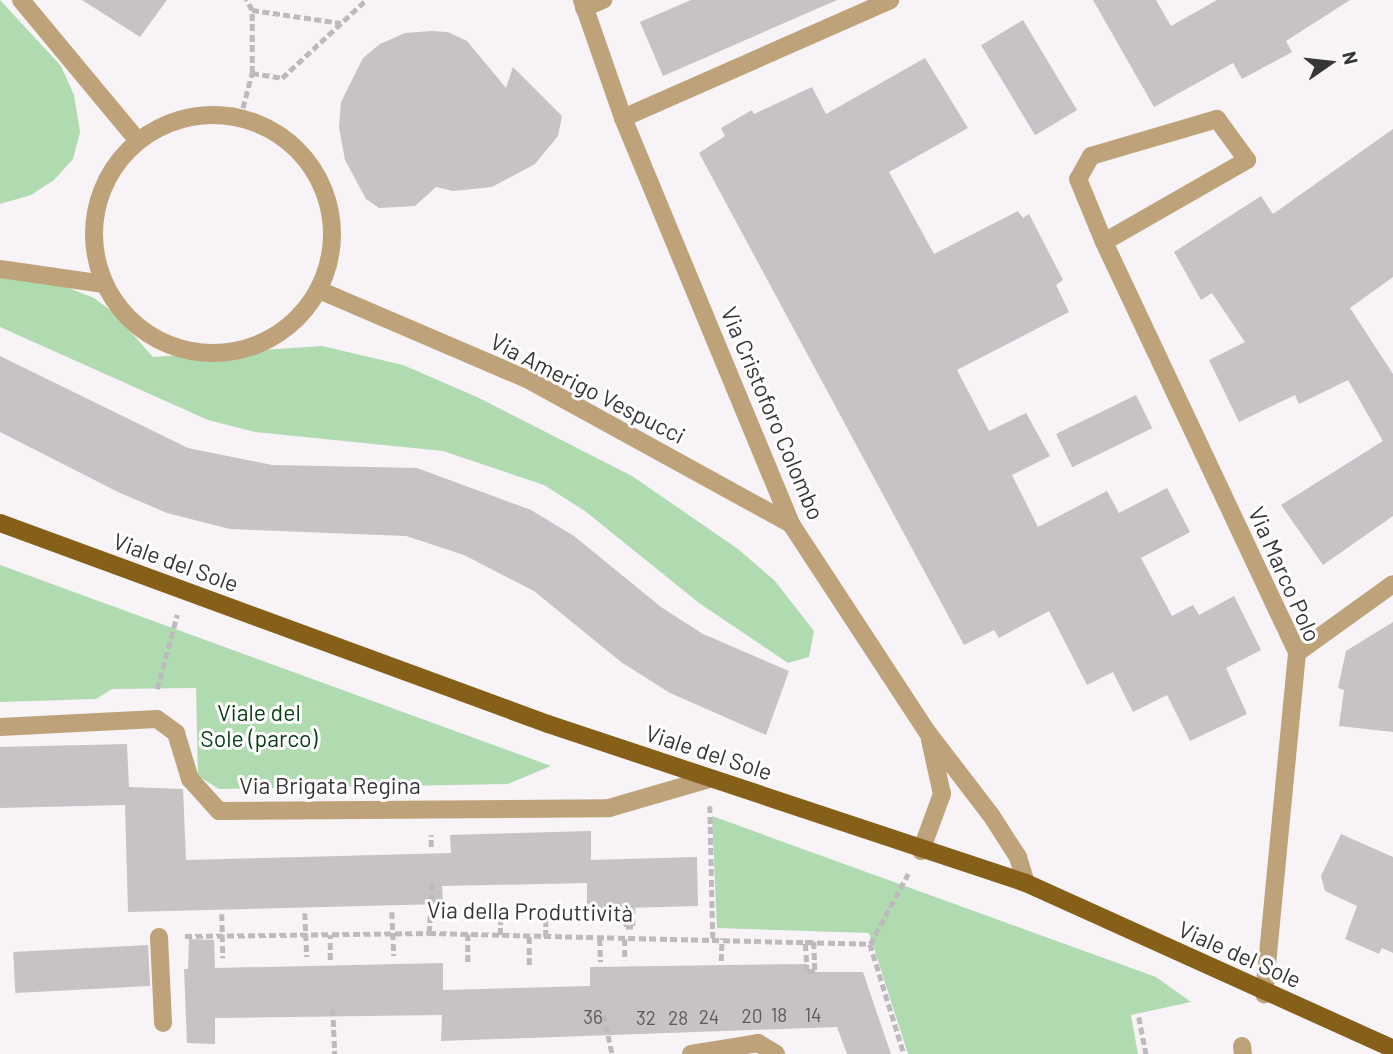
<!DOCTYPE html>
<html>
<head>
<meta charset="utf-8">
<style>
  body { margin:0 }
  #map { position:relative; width:1393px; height:1054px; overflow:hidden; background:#f7f3f7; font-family:Barlow,sans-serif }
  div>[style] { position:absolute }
  .green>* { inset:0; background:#b0dbb1 }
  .building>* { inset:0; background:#c6c2c6; transform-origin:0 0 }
  .path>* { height:4.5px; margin-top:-2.25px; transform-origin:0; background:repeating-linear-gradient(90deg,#bdb9bd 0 7px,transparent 0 10.5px) }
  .lane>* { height:18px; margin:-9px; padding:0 9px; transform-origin:9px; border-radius:9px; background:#bea37a }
  .street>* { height:18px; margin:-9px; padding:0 9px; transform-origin:9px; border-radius:9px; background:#bea37a }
  .street>.ring { margin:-9px; padding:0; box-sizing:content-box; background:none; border:18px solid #bea37a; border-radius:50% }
  .primary>* { height:18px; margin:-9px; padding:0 9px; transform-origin:9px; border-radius:9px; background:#866019 }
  span { translate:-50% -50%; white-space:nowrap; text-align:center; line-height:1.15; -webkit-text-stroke:6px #fff; paint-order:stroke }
  .number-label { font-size:19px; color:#5b595b }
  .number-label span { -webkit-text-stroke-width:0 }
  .street-label { font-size:23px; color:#373637 }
  .park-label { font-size:23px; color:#073d12 }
  .north { position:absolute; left:1295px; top:28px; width:70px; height:70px; -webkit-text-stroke:5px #fff; paint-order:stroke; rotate:76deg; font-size:19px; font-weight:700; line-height:28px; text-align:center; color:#373637 }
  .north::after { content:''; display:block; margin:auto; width:24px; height:32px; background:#373637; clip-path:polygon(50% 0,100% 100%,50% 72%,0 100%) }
</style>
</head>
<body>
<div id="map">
  <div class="green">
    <div style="clip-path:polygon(0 0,61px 66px,74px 95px,80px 132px,73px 159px,54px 180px,31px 195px,0 204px)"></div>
    <div style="clip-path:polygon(0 276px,49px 280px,94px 298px,113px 312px,153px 357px,322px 346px,403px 365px,477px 397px,632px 476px,738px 549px,775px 581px,814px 631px,809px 657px,788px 663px,699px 603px,585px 511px,544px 485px,443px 451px,255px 432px,208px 420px,0 327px)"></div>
    <div style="clip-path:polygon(0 565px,551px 766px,508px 784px,219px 789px,198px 776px,196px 688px,112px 689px,96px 699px,0 702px)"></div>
    <div style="clip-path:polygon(712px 816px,1156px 977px,1191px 1002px,1131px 1015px,1138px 1054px,908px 1054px,869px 933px,717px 928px)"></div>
  </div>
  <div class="building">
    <div style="clip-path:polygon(82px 0,167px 0,140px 37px)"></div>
    <div style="clip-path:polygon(691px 0,837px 0,663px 76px,640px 22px)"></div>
    <div style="clip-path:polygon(1093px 0,1156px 0,1171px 26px,1217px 0,1350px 0,1286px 41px,1292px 52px,1242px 79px,1233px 63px,1154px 107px)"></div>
    <div style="left:1023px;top:20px;width:105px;height:49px;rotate:59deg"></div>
    <div style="clip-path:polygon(431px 31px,448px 32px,467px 41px,506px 88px,513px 67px,562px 116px,558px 136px,535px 164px,492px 187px,453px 191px,436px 187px,415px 206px,379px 208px,366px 199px,345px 160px,339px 127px,341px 102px,363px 58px,380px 44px,405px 33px)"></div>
    <div style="clip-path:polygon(925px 58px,968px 128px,889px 172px,934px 254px,1018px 211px,1023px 218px,1029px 214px,1063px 280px,1056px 285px,1069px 312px,957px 370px,989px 431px,1026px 413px,1050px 456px,1012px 475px,1038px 527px,1107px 491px,1119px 513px,1167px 488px,1190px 532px,1141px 558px,1172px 616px,1193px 605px,1199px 615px,1234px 596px,1261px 650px,1226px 668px,1247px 714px,1190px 741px,1167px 695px,1133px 712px,1113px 672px,1087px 685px,1049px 611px,999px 638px,994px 630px,964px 645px,699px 153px,725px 136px,721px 128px,752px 110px,754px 114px,812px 87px,826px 114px)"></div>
    <div style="clip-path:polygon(1393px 129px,1393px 277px,1350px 308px,1393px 374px,1393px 516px,1323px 565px,1281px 505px,1383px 441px,1348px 380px,1299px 404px,1295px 395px,1239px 422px,1209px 360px,1245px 342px,1212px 293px,1201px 300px,1174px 252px,1261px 196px,1273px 214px)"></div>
    <div style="clip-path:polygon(0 356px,188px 448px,272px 465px,417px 468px,531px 510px,574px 536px,661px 607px,703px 634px,789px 671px,766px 735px,670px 693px,621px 662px,534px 591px,464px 555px,406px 536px,230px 529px,167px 513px,118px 492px,0 432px)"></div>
    <div style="left:1136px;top:395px;width:37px;height:89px;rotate:64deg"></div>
    <div style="clip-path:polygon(1393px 622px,1393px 732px,1339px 726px,1344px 690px,1338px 688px,1346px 651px)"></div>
    <div style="clip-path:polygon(127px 744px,129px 787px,183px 789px,186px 860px,451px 853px,450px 835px,591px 831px,591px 860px,697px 857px,698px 906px,587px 909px,587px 883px,442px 886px,443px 904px,128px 912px,125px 805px,0 808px,0 747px)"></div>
    <div style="clip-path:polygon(1341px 834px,1393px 857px,1393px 953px,1382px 948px,1379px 954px,1345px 939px,1357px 906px,1325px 891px,1321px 876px)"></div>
    <div style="clip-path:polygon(189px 939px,214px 940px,215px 968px,443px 963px,443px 990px,590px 986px,590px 967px,807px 964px,807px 972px,863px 972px,891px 1054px,847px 1054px,837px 1027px,441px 1041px,442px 1015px,215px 1018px,215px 1044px,187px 1043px,184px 969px,188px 969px)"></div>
    <div style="left:148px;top:945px;width:41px;height:135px;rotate:87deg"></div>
  </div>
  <div class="path">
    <div style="left:252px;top:10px;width:90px;rotate:8.3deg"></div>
    <div style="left:252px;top:73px;width:30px;rotate:9deg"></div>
    <div style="left:282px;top:78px;width:115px;rotate:-42.9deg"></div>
    <div style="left:240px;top:118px;width:47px;rotate:-75.1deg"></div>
    <div style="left:252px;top:73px;width:63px;rotate:-90deg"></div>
    <div style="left:252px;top:10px;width:12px;rotate:-121deg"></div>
    <div style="left:157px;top:689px;width:77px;rotate:-74.9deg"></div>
    <div style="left:710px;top:806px;width:132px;rotate:88.7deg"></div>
    <div style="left:431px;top:847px;width:12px;rotate:-90deg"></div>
    <div style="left:626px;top:908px;width:7px"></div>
    <div style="left:633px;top:908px;width:19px;rotate:90deg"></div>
    <div style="left:633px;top:927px;width:7px;rotate:180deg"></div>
    <div style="left:626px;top:927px;width:19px;rotate:-90deg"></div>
    <div style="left:546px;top:909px;width:28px;rotate:90deg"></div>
    <div style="left:392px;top:912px;width:44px;rotate:87.4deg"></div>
    <div style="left:305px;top:913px;width:44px;rotate:87.4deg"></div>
    <div style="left:222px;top:914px;width:44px;rotate:88.7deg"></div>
    <div style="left:429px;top:933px;width:53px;rotate:-86.8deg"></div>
    <div style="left:468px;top:934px;width:30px;rotate:90deg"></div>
    <div style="left:500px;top:935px;width:27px;rotate:-88deg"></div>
    <div style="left:185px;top:936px;width:244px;rotate:-0.7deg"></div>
    <div style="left:429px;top:933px;width:441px;rotate:1.4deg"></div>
    <div style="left:600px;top:939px;width:23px;rotate:88deg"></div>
    <div style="left:625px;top:939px;width:21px;rotate:90deg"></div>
    <div style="left:805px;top:942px;width:9px"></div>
    <div style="left:814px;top:942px;width:29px;rotate:88deg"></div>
    <div style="left:815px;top:971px;width:8px;rotate:173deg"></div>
    <div style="left:807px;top:972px;width:30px;rotate:-94deg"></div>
    <div style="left:870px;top:944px;width:115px;rotate:72.8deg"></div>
    <div style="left:870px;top:944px;width:80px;rotate:-61.5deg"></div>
    <div style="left:330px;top:960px;width:25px;rotate:-90deg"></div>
    <div style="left:721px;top:961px;width:23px;rotate:-88deg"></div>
    <div style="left:529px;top:965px;width:29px;rotate:-90deg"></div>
    <div style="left:333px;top:1009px;width:45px;rotate:87.5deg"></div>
    <div style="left:604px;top:1015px;width:40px;rotate:78deg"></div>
    <div style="left:1139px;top:1017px;width:38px;rotate:79deg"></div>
  </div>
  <div class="lane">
    <div style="left:623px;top:118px;width:292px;rotate:-23.8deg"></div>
  </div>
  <div class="street">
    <div style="left:21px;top:0;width:183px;rotate:50.3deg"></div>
    <div style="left:582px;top:0;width:125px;rotate:70.8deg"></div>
    <div style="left:623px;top:118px;width:439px;rotate:67.5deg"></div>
    <div style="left:791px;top:524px;width:250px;rotate:56.8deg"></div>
    <div style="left:928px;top:733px;width:103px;rotate:52.5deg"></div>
    <div style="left:991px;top:815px;width:50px;rotate:57.3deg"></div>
    <div style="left:1018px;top:857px;width:27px;rotate:73deg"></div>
    <div style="left:584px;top:8px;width:21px;rotate:-23deg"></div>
    <div class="ring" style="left:94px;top:115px;width:220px;height:220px"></div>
    <div style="left:1104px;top:242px;width:165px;rotate:-29.8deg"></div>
    <div style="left:1247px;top:160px;width:51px;rotate:-126.2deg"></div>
    <div style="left:1217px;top:119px;width:131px;rotate:163.6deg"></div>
    <div style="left:1091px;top:156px;width:26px;rotate:119deg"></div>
    <div style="left:1078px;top:179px;width:68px;rotate:67.6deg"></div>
    <div style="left:1104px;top:242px;width:454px;rotate:64.8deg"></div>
    <div style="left:1297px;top:653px;width:343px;rotate:95.5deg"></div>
    <div style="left:0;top:269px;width:105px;rotate:8.2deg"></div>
    <div style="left:319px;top:290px;width:228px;rotate:23.2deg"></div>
    <div style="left:529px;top:380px;width:299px;rotate:28.8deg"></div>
    <div style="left:1297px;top:653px;width:118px;rotate:-35.7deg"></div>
    <div style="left:0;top:727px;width:157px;rotate:-2.9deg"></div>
    <div style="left:157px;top:719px;width:24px;rotate:36deg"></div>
    <div style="left:176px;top:733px;width:48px;rotate:73.1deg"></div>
    <div style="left:190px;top:779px;width:43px;rotate:47.8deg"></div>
    <div style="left:219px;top:811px;width:390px;rotate:-0.4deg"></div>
    <div style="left:609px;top:808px;width:104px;rotate:-16.2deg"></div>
    <div style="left:921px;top:851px;width:61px;rotate:-69.8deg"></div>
    <div style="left:942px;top:794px;width:55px;rotate:-102.5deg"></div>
    <div style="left:159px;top:937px;width:86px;rotate:87.3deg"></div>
    <div style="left:1242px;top:1046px;width:8px;rotate:83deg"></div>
    <div style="left:691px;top:1054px;width:68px;rotate:-9.3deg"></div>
    <div style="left:758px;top:1043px;width:21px;rotate:31deg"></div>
  </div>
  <div class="primary">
    <div style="left:0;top:523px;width:584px;rotate:20.14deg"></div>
    <div style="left:548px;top:724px;width:504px;rotate:18.4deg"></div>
    <div style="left:1026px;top:883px;width:403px;rotate:24.3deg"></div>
  </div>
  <div class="number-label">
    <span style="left:779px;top:1015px">18</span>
    <span style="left:813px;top:1015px">14</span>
    <span style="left:752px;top:1016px">20</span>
    <span style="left:593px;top:1017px">36</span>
    <span style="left:709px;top:1017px">24</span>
    <span style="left:646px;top:1018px">32</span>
    <span style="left:678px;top:1018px">28</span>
  </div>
  <div class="street-label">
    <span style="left:588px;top:388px;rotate:27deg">Via Amerigo Vespucci</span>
    <span style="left:773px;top:413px;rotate:67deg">Via Cristoforo Colombo</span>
    <span style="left:176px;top:562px;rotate:20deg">Viale del Sole</span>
    <span style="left:1285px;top:574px;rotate:66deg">Via Marco Polo</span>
    <span style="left:709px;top:752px;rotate:18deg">Viale del Sole</span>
    <span style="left:330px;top:785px">Via Brigata Regina</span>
    <span style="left:530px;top:911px;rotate:1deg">Via della Produttività</span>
    <span style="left:1240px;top:954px;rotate:24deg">Viale del Sole</span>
  </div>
  <div class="park-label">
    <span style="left:259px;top:725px">Viale del<br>Sole (parco)</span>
  </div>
  <div class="north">N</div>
</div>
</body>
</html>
